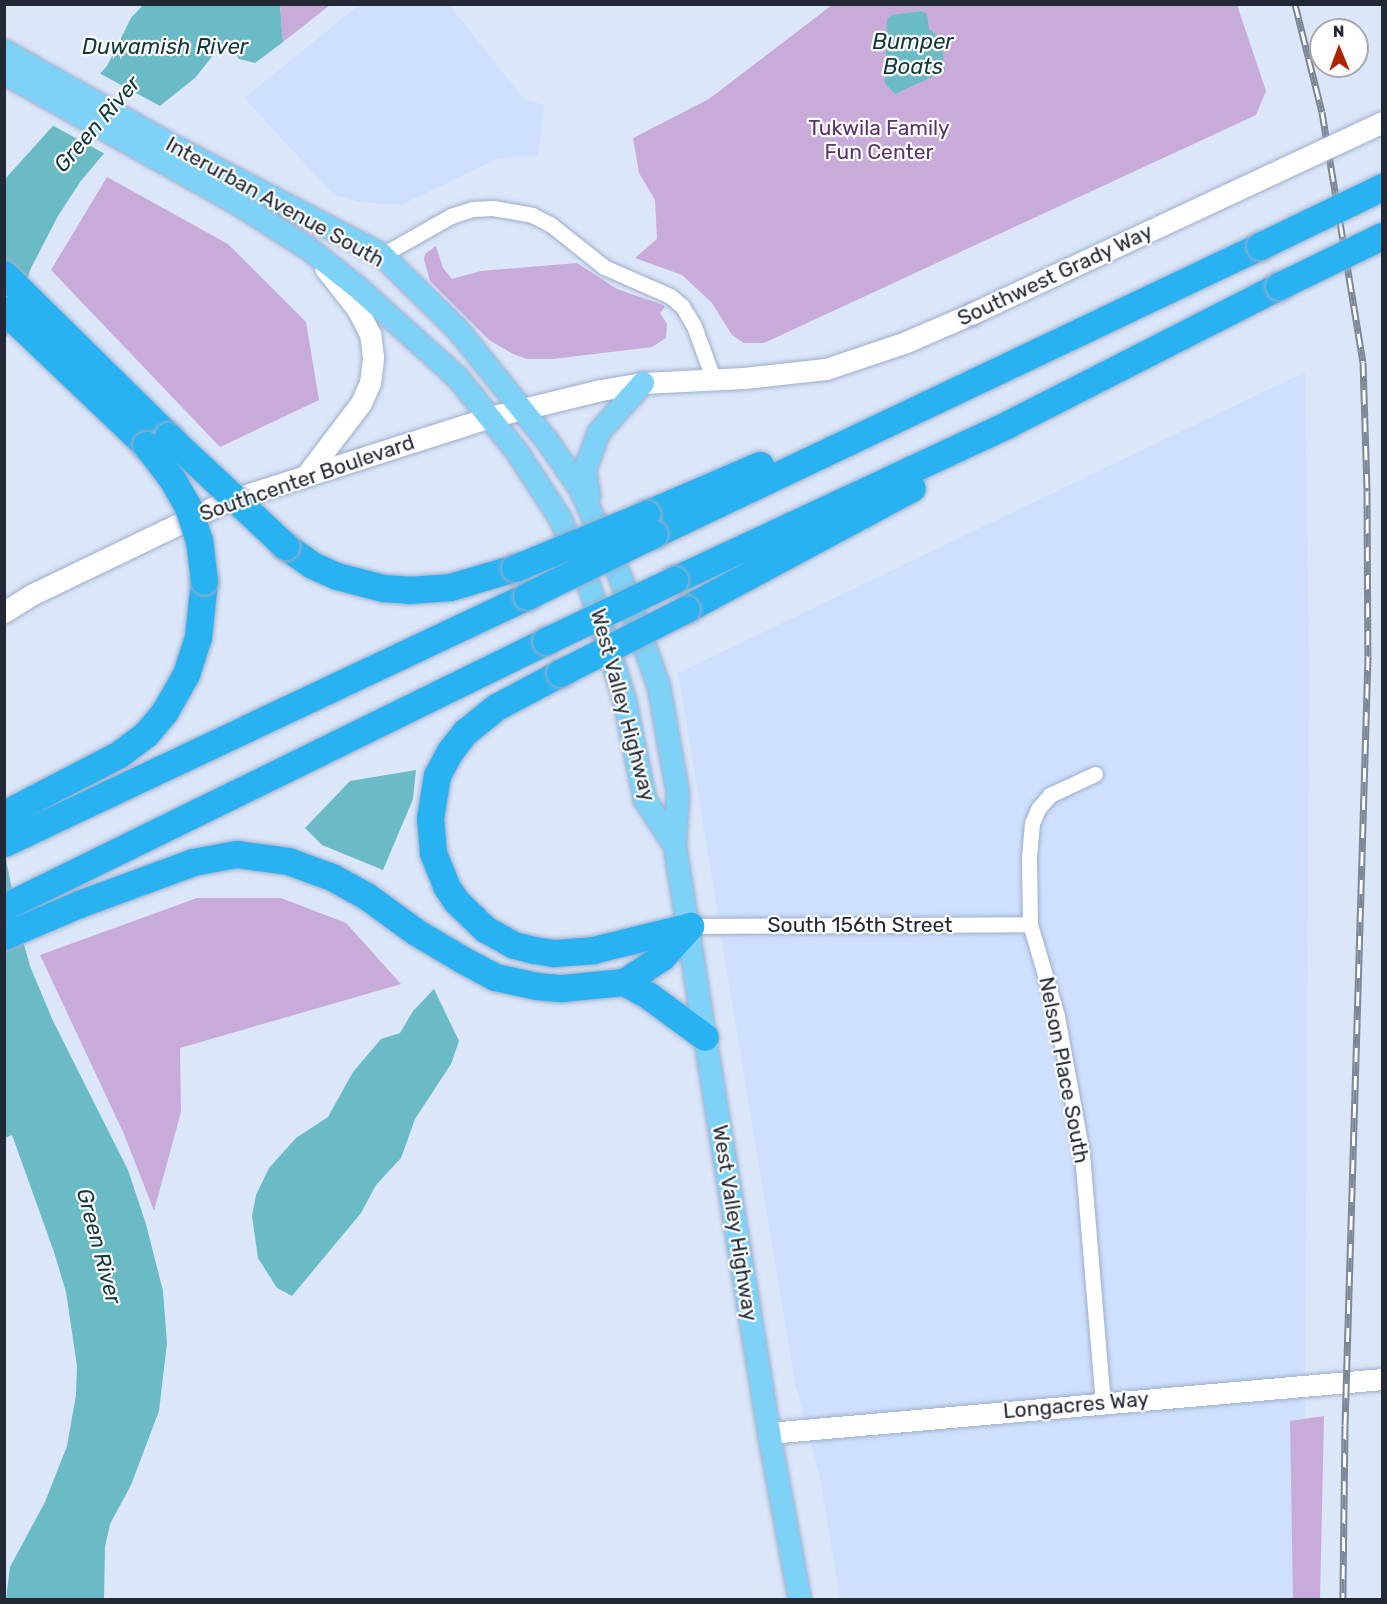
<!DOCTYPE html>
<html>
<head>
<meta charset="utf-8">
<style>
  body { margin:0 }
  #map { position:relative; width:1387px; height:1604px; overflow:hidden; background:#dbe6f9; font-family:Rubik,sans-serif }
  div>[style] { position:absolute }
  .built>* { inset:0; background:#cee0fe }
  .green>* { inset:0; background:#c9abda }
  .water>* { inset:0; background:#6bbbc7 }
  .pier>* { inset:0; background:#dbe6f9 }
  .roads { filter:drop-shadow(0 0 2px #9caecb) drop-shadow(0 0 2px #9caecb) }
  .street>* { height:15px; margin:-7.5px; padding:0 7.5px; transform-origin:7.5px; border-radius:7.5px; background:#fff }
  .secondary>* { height:21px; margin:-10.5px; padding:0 10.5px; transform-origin:10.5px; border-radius:10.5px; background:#fff }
  .primary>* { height:22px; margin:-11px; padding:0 11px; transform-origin:11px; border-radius:11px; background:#7ed1f7 }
  .highway>* { height:27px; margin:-13.5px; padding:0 13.5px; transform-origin:13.5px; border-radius:13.5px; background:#28b2f1 }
  .rail>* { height:7px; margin-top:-3.5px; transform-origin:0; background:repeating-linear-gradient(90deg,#fff 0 14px,#7e8796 0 28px); box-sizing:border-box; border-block:2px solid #7e8796 }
  .bridges { filter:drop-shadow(0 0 2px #9caecb) drop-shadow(0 0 2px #9caecb) }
  .secondary-bridge>* { height:21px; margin:-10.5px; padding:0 10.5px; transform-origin:10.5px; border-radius:10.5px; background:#fff }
  .highway-bridge>* { height:27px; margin:-13.5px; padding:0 13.5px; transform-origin:13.5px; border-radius:13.5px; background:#28b2f1 }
  span { translate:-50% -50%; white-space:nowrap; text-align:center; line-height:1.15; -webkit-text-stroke:4.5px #fff; paint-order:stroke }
  .park-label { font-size:21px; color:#5a306d }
  .street-label { font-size:21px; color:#222834 }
  .water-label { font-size:22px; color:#10373c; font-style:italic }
  .frame { position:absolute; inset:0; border:6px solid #222834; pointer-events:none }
  .north { position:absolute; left:1309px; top:18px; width:60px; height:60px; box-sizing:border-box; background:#fff; border:2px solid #a7a9ae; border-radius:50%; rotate:359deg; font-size:16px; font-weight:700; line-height:24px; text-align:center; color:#222834 }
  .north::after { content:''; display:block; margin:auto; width:21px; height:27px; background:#af2300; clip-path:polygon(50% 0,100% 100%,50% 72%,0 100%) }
</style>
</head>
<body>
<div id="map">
  <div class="built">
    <div style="clip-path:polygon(449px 5px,524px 99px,544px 105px,538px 157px,499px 158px,401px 205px,361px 202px,334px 195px,244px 98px,359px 5px)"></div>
    <div style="clip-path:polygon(1305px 372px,1309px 666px,1304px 1599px,840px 1599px,819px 1473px,795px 1383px,678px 673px)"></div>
  </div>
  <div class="green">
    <div style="clip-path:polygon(280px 4px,330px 5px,283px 42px)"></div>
    <div style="clip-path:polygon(832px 5px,1237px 5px,1266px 91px,1256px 115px,764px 343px,744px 343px,732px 335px,712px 303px,682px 275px,635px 258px,657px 239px,655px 200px,639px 173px,633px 138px,709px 99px)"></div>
    <div style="clip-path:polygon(107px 177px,228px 244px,306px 322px,319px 400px,220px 447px,51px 270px)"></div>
    <div style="clip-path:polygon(436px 246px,443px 268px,452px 279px,481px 271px,577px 263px,617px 289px,663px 305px,665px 307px,660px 313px,667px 324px,666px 338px,652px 347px,553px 359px,527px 359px,513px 354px,489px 340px,430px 281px,424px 260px,425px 254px)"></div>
    <div style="clip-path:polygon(197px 898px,281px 898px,346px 923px,401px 984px,180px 1048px,181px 1112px,154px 1211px,124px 1134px,40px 955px)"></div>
    <div style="clip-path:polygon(1324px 1416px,1320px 1599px,1293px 1599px,1290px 1421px)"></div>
  </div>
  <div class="water">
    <div style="clip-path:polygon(143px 5px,280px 5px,283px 42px,255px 63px,239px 59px,226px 39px,195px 78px,112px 144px,80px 182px,58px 216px,31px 268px,5px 341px,5px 179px,107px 66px,131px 18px)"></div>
    <div style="clip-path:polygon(921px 11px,927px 14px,929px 29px,941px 39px,945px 71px,895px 94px,885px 83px,887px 20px,892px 15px)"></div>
    <div style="clip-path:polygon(416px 770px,413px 799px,383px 870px,322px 845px,305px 828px,350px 781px)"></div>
    <div style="clip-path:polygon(4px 850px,21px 934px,30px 966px,53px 1021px,128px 1170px,146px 1224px,163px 1291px,167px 1343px,159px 1411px,131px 1485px,110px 1524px,105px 1547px,104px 1599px,6px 1599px,10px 1567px,45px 1502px,67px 1446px,76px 1395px,77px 1366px,66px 1292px,54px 1252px,12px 1135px,5px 1138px)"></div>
    <div style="clip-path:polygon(434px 989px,459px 1041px,451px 1064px,415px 1119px,401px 1158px,376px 1185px,361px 1213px,292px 1296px,277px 1288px,258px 1258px,252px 1216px,256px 1195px,269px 1168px,296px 1138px,328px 1117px,353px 1072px,381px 1039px,400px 1033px,413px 1011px)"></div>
  </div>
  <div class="pier">
    <div style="clip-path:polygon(97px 72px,162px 107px,107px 155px,50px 124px)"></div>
  </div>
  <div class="roads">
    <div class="street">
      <div style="left:382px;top:255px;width:79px;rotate:-29.5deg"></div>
      <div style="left:451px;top:216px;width:22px;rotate:-18deg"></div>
      <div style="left:472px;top:209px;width:21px;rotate:-3deg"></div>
      <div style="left:493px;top:208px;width:40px;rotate:10deg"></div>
      <div style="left:532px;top:215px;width:20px;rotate:27deg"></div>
      <div style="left:550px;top:224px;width:69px;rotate:38.5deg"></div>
      <div style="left:604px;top:267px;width:72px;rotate:23.7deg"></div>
      <div style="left:670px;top:296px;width:16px;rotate:40deg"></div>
      <div style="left:682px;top:306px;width:23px;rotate:59deg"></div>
      <div style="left:694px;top:326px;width:55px;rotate:69.9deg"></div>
      <div style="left:1095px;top:774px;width:50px;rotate:155deg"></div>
      <div style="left:1050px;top:795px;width:18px;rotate:131deg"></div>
      <div style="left:1038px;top:809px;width:15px;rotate:113deg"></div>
      <div style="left:1032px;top:823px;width:37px;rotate:95deg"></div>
      <div style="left:1029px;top:860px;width:64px;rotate:89.1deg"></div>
      <div style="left:1030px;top:924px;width:96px;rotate:73.6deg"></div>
      <div style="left:1057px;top:1016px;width:140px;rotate:79.7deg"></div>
      <div style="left:1082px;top:1154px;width:249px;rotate:85.2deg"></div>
      <div style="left:690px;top:926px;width:340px;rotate:-0.3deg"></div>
    </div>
    <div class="secondary">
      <div style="left:307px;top:474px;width:89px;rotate:-52.7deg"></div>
      <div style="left:361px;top:403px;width:22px;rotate:-66deg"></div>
      <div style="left:370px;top:383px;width:26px;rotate:-83deg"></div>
      <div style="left:373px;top:357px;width:23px;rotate:-97deg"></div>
      <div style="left:370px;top:334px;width:27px;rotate:-117deg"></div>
      <div style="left:358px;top:310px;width:53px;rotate:-128.2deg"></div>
      <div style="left:4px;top:612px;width:32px;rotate:-32deg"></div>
      <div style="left:31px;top:595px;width:214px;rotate:-25.7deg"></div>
      <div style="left:224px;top:502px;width:279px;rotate:-17.7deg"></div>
      <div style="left:490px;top:417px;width:114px;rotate:-13.7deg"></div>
      <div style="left:601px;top:390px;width:43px;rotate:-9.5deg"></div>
      <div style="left:643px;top:383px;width:101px;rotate:-2.8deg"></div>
      <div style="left:744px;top:378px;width:82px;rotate:-6.3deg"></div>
      <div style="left:826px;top:369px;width:84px;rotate:-18.6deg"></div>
      <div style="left:906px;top:342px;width:71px;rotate:-23.3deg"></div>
      <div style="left:769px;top:1433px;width:615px;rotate:-5.03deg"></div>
    </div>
    <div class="primary">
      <div style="left:4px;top:51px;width:192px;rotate:29.4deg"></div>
      <div style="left:171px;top:145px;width:238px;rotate:27.5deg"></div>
      <div style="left:382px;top:255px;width:107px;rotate:44.6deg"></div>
      <div style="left:458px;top:330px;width:144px;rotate:51.2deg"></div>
      <div style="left:548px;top:442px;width:56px;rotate:55.2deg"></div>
      <div style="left:580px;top:488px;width:100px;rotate:65.7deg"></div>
      <div style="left:621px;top:579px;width:114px;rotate:70.6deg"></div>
      <div style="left:659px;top:687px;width:109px;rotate:79.9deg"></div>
      <div style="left:678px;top:794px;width:52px;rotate:93.3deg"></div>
      <div style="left:675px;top:846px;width:193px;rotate:81.1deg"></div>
      <div style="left:705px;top:1037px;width:401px;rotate:80.8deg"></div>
      <div style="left:769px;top:1433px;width:170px;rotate:79.5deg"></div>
      <div style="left:4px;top:73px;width:265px;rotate:29.2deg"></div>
      <div style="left:235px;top:202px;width:88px;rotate:32.4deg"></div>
      <div style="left:309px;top:249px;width:61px;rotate:38.4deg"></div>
      <div style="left:357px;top:287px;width:136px;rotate:42deg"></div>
      <div style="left:458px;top:378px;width:95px;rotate:51.4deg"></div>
      <div style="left:517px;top:452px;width:79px;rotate:56.9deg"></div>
      <div style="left:560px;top:518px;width:76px;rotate:66.8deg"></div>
      <div style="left:590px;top:588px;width:118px;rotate:72.8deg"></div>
      <div style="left:625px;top:701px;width:101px;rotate:78.6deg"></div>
      <div style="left:645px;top:800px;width:55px;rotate:56.9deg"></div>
      <div style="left:589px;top:496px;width:26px;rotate:-99deg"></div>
      <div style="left:585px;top:470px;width:40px;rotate:-69.8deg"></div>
      <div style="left:599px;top:432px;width:66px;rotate:-48.1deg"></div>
    </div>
    <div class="highway">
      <div style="left:4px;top:274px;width:231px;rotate:44.6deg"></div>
      <div style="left:4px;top:310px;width:196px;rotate:43.6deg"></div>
      <div style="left:646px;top:514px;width:124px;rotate:-23.3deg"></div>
      <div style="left:654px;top:534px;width:671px;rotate:-25.42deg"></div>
      <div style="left:285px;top:546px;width:33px;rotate:35deg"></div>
      <div style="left:312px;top:565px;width:27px;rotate:24deg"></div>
      <div style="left:337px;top:576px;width:48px;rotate:14.6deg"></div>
      <div style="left:383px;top:588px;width:26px;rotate:4deg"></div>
      <div style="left:409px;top:590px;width:41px;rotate:-4.2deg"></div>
      <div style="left:450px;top:587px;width:68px;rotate:-16.3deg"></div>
      <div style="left:674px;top:580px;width:371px;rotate:-25deg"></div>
      <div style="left:1010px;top:423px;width:302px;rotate:-27deg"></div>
      <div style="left:686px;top:609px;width:256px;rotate:-28.2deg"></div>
      <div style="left:560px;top:673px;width:72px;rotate:152deg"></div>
      <div style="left:496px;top:707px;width:40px;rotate:141deg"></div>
      <div style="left:465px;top:732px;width:24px;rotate:128deg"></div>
      <div style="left:450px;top:751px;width:27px;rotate:118deg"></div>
      <div style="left:437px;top:775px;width:44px;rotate:99.2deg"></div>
      <div style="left:430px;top:818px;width:35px;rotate:85deg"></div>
      <div style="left:433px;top:853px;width:35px;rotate:68deg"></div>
      <div style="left:446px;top:886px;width:18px;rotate:56deg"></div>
      <div style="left:456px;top:901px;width:40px;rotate:44deg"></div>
      <div style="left:485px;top:929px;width:33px;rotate:29deg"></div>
      <div style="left:514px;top:945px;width:21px;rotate:14deg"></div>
      <div style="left:534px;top:950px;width:20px;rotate:9deg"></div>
      <div style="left:554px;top:953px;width:39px;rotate:-4deg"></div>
      <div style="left:593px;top:950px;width:100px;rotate:-13.9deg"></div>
      <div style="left:4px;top:814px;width:128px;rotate:-27.4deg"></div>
      <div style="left:118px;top:755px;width:35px;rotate:-37deg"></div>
      <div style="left:146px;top:734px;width:30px;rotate:-50deg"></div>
      <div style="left:165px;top:711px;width:43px;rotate:-60.4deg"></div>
      <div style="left:186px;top:674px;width:39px;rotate:-72deg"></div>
      <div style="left:198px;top:637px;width:56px;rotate:-83.9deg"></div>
      <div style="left:4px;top:843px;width:578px;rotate:-25.28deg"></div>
      <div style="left:4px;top:907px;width:604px;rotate:-26.14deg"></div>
      <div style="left:4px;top:936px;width:82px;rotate:-23.1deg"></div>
      <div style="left:79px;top:904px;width:121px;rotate:-20.2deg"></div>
      <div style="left:193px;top:862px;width:44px;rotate:-10.5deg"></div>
      <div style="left:236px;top:854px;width:52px;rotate:7.7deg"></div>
      <div style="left:288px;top:861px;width:47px;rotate:20deg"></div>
      <div style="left:332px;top:877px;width:38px;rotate:29deg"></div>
      <div style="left:365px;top:895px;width:63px;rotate:36deg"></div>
      <div style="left:416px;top:932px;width:57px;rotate:30.6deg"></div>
      <div style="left:465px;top:961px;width:34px;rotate:28deg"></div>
      <div style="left:495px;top:977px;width:43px;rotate:12.1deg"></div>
      <div style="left:537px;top:986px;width:25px;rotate:5deg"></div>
      <div style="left:562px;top:988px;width:62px;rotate:-5.5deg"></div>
      <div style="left:624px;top:982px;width:45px;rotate:-33.3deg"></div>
      <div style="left:662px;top:957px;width:42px;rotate:-47.9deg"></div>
      <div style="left:624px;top:982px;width:29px;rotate:29deg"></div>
      <div style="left:649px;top:996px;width:69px;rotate:36.2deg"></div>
    </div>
  </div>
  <div class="rail">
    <div style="left:1295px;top:4px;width:111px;rotate:76deg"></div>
    <div style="left:1322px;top:112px;width:253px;rotate:80.7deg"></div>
    <div style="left:1363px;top:362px;width:129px;rotate:88.2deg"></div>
    <div style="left:1367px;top:491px;width:165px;rotate:89.7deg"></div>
    <div style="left:1368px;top:656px;width:769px;rotate:91.71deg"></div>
    <div style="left:1345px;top:1425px;width:175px;rotate:90.7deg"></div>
  </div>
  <div class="bridges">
    <div class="secondary-bridge">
      <div style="left:971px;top:314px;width:454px;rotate:-25deg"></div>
    </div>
    <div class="highway-bridge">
      <div style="left:1260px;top:246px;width:136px;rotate:-25.8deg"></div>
      <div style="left:1279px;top:286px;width:114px;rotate:-25.9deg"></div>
      <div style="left:168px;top:436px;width:161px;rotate:43.2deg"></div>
      <div style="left:146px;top:445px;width:43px;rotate:52.6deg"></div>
      <div style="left:172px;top:479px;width:32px;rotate:60deg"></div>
      <div style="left:188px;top:507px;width:35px;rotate:72deg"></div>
      <div style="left:199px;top:540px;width:41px;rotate:83deg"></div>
      <div style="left:515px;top:568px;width:142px;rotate:-22.4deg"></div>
      <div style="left:527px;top:596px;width:141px;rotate:-26deg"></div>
      <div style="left:546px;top:641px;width:142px;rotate:-25.5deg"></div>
      <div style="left:560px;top:673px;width:141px;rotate:-26.9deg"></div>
    </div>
  </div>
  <div class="park-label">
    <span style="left:879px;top:140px">Tukwila Family<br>Fun Center</span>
  </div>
  <div class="street-label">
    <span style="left:275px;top:202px;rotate:29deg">Interurban Avenue South</span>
    <span style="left:1055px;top:275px;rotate:-25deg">Southwest Grady Way</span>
    <span style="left:307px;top:478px;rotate:-19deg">Southcenter Boulevard</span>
    <span style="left:623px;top:705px;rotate:75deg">West Valley Highway</span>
    <span style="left:860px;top:925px">South 156th Street</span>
    <span style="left:1064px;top:1070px;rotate:79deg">Nelson Place South</span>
    <span style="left:735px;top:1223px;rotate:81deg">West Valley Highway</span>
    <span style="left:1076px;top:1405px;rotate:-5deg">Longacres Way</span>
  </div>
  <div class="water-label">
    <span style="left:913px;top:54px">Bumper<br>Boats</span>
    <span style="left:165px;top:47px">Duwamish River</span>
    <span style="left:97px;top:124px;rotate:-49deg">Green River</span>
    <span style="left:99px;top:1246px;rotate:75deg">Green River</span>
  </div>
  <div class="frame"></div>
  <div class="north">N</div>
</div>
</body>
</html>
